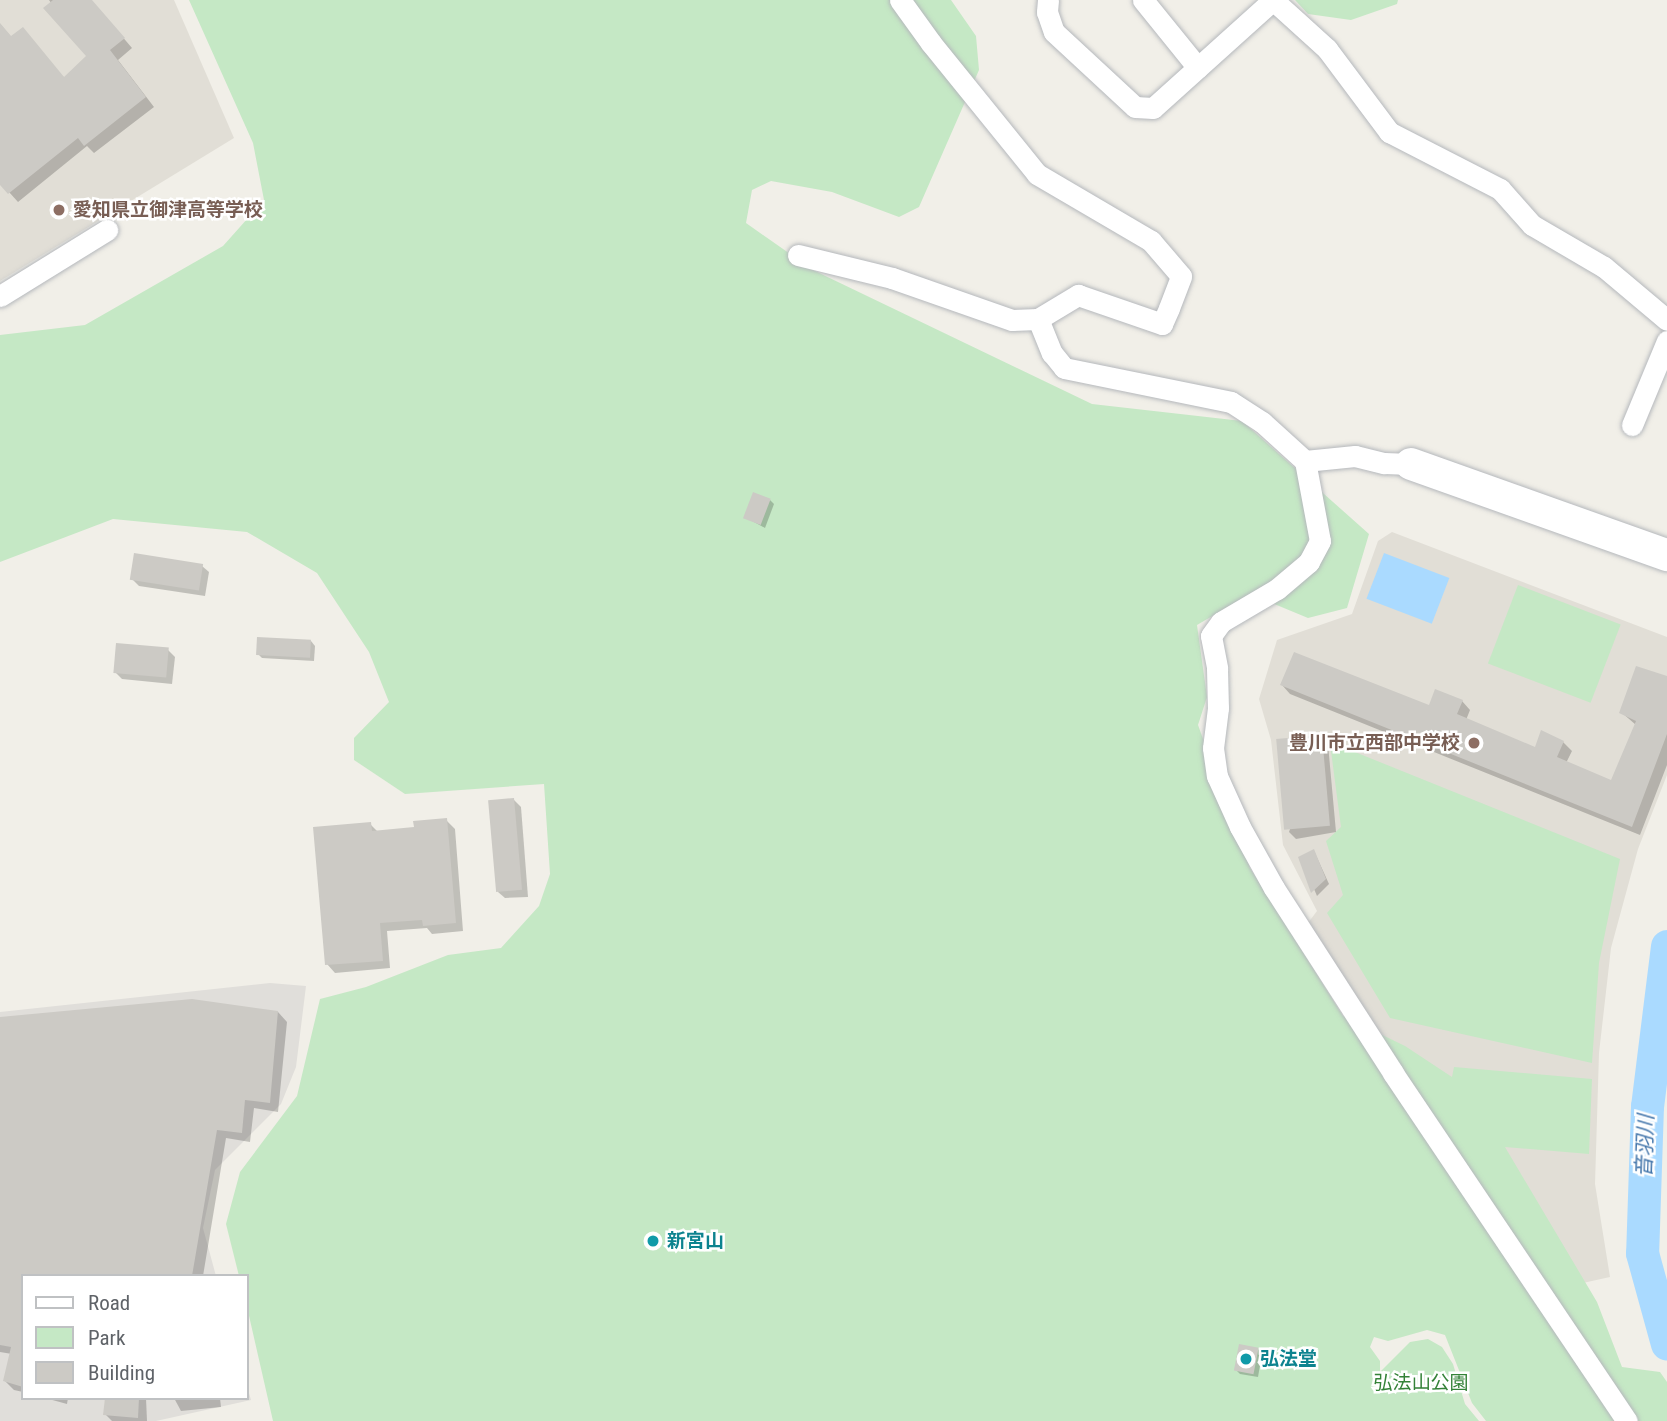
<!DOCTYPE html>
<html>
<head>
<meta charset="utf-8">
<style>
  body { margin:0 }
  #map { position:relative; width:1667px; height:1421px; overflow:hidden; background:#f1efe8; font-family:"Roboto Condensed","Noto Sans JP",sans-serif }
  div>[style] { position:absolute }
  .industrial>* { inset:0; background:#e0deda }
  .education>* { inset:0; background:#e1ded6 }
  .green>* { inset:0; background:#c5e8c5; transform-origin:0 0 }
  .water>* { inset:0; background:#aadaff; transform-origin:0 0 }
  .shadow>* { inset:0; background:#0003 }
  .river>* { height:33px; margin:-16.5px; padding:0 16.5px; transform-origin:16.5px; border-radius:16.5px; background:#aadaff }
  .building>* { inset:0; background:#cccac5; transform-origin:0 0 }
  .roads { filter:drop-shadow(0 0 2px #b5b8bc) drop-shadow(0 0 2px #b5b8bc) }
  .street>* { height:21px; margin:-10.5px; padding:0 10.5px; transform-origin:10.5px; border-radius:10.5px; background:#fff }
  .secondary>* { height:32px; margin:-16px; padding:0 16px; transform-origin:16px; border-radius:16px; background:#fff }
  .dots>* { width:19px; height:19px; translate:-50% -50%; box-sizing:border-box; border:4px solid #fff; border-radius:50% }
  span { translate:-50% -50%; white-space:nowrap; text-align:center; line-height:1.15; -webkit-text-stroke:5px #fff; paint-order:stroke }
  .education-label { font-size:19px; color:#785e54; font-weight:700 }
  .left { translate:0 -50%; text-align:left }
  .right { translate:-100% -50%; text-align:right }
  .culture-label { font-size:19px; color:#0d838f; font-weight:700 }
  .park-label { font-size:19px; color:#348238 }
  .water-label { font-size:21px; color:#4174aa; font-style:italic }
  .legend { position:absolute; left:21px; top:1274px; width:228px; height:126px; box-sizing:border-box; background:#fff; border:2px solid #bfc1c3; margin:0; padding:9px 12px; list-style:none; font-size:21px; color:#5f6368 }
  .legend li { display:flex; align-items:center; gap:14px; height:35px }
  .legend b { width:35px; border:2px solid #bfc1c3 }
</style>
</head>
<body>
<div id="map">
  <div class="industrial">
    <div style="clip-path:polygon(270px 983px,306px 986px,296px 1067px,281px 1104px,215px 1170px,203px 1228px,216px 1276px,23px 1276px,23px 1398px,247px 1398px,247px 1386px,251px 1400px,156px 1421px,0 1421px,0 1012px)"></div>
  </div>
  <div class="education">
    <div style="clip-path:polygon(0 0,174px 0,234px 138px,0 281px)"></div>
    <div style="clip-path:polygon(1392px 532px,1667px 637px,1667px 775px,1638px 849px,1611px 948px,1599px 1053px,1595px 1184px,1610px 1277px,1542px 1292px,1305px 927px,1317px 911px,1283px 845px,1271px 740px,1259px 699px,1277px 640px,1352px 614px,1378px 541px)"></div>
  </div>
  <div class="green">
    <div style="clip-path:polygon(189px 0,951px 0,976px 36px,979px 70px,919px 207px,899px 217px,832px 192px,771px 181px,752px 190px,746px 223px,813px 270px,1092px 404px,1242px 421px,1369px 534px,1347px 608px,1308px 618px,1250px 594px,1197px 625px,1207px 697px,1198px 725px,1250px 868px,1343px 1016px,1405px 1046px,1452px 1077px,1454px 1067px,1592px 1079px,1589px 1154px,1505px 1147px,1597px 1302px,1622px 1367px,1660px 1372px,1667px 1382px,1667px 1421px,1486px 1421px,1472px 1403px,1445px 1335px,1427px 1330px,1388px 1341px,1374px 1337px,1370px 1347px,1380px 1361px,1380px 1372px,1410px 1342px,1428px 1339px,1442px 1347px,1453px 1364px,1465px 1404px,1479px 1421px,273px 1421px,247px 1307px,247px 1276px,239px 1276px,226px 1224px,240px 1172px,297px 1096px,320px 999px,366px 987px,448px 955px,501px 948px,539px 906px,550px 874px,544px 784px,405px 794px,354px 760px,354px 738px,389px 702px,369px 652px,317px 573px,247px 532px,113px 519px,0 562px,0 335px,85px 325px,223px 246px,264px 200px,253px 143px)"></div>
    <div style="clip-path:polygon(1295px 0,1398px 0,1397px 4px,1351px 20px,1308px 14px)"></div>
    <div style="left:1518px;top:585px;width:110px;height:84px;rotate:21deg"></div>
    <div style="clip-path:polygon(1345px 748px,1620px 859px,1599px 963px,1592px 1063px,1390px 1018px,1327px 913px,1343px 895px,1326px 841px,1341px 827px,1331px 751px)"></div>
  </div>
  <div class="water">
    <div style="left:1384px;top:553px;width:70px;height:49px;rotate:21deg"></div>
  </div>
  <div class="shadow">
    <div style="clip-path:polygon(49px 0,91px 0,132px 48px,118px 60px,154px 107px,94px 153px,87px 146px,18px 202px,0 182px,0 24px,12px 38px,65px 78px,89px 56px)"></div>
    <div style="clip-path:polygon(770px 500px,774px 504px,765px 528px,745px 517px)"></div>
    <div style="clip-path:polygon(202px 566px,209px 572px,205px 596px,139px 586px,132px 579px)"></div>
    <div style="clip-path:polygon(311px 641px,315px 646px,314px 661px,262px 658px,258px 654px)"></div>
    <div style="clip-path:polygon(168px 650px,175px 657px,172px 684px,122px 679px,115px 672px)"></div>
    <div style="clip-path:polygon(1667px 678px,1667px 765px,1640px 835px,1290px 694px,1282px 685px,1430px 708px,1462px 701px,1470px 710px,1466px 720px,1536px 750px,1563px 742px,1572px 751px,1566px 763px,1612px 782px,1636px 725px,1621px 712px)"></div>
    <div style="clip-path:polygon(1321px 737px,1328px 744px,1336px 832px,1296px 839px,1289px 832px)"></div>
    <div style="clip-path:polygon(514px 800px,521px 807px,528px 897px,505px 898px,498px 892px)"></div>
    <div style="clip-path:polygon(446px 820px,455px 829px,463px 931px,432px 934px,427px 928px,387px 931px,390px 968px,335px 973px,327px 964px,370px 824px,378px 832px,416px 829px)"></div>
    <div style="clip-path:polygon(1314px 851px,1329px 884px,1317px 896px,1301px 858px)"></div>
    <div style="clip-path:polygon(278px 1012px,287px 1022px,278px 1112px,254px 1108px,250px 1142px,226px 1138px,203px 1276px,23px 1276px,23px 1392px,14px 1390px,5px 1381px,12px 1354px,0 1352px,0 1019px)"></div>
    <div style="clip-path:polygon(1258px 1349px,1262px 1354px,1258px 1377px,1240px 1374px,1235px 1369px)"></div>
    <div style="clip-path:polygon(45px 1398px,68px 1398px,67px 1404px)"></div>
    <div style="clip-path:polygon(107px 1398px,146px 1398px,147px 1421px,112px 1421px,105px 1414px)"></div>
    <div style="clip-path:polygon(174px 1398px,220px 1398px,221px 1407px,181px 1411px)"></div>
  </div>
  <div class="river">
    <div style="left:1667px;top:946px;width:161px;rotate:97.1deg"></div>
    <div style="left:1647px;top:1106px;width:147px;rotate:91.9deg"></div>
    <div style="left:1642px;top:1253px;width:94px;rotate:74.6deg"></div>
  </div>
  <div class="building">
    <div style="clip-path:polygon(53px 0,92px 0,125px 38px,110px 50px,146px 97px,84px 146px,78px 138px,8px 194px,0 185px,0 23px,11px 36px,23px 27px,64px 77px,86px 56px,43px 8px)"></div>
    <div style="left:753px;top:492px;width:19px;height:28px;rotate:21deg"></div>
    <div style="left:134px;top:553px;width:70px;height:27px;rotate:9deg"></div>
    <div style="left:257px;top:637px;width:54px;height:18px;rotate:3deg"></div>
    <div style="left:116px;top:643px;width:53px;height:30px;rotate:5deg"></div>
    <div style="clip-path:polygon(1294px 652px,1429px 705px,1435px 689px,1463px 700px,1457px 714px,1535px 747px,1541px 730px,1564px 741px,1557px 757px,1611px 780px,1636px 721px,1619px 713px,1636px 666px,1667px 676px,1667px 734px,1632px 827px,1280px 685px)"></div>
    <div style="left:1322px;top:735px;width:91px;height:46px;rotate:85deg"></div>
    <div style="left:514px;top:798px;width:92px;height:26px;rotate:85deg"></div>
    <div style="clip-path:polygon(447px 818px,456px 923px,423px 926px,422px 920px,380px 923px,383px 961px,325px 965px,313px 827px,371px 822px,372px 831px,414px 827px,413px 821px)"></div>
    <div style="clip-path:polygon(1314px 849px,1326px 879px,1311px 893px,1298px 857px)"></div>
    <div style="clip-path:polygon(192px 999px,278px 1011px,270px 1103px,245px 1100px,242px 1133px,217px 1130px,192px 1276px,23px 1276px,23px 1387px,3px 1381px,11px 1347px,0 1345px,0 1017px)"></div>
    <div style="left:1239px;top:1344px;width:20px;height:27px;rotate:11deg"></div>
    <div style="clip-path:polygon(105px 1398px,139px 1398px,138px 1418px,103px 1415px)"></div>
  </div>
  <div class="roads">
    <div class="street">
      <div style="left:1048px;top:0;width:12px;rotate:95deg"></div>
      <div style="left:1047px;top:12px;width:21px;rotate:71deg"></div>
      <div style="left:1054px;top:32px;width:110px;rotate:42.8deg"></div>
      <div style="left:1135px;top:107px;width:18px;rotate:3deg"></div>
      <div style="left:1153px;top:108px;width:161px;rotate:-42deg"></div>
      <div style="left:1143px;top:0;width:87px;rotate:51deg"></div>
      <div style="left:1273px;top:0;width:73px;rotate:42.2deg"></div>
      <div style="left:1327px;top:49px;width:104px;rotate:53.2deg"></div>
      <div style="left:1389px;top:132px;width:125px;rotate:27.2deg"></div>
      <div style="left:1500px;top:189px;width:48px;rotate:48.4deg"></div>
      <div style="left:1532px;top:225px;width:83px;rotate:30.3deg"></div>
      <div style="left:1604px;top:267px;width:82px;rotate:40.1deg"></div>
      <div style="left:798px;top:255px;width:97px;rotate:13.7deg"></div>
      <div style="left:892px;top:278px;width:127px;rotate:19.3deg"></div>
      <div style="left:1012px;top:320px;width:26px;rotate:-2deg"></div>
      <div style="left:1038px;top:319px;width:47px;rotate:-31deg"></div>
      <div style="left:1078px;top:295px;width:89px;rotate:19deg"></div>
      <div style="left:1162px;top:324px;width:17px;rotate:-66deg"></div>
      <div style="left:1169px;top:308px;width:34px;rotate:-69deg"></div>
      <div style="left:1181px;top:276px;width:46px;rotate:-130.6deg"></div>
      <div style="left:1151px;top:241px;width:132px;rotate:-149.6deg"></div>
      <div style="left:1037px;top:174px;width:169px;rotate:-129deg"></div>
      <div style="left:931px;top:43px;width:53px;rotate:-125.8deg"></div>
      <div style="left:0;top:296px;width:126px;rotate:-31.7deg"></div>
      <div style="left:1038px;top:319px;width:37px;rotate:68deg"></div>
      <div style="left:1052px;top:353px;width:19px;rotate:51deg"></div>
      <div style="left:1064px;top:368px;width:170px;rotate:11.5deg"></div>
      <div style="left:1231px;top:402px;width:37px;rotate:33deg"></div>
      <div style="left:1262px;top:422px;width:58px;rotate:42.2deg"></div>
      <div style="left:1305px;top:461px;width:81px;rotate:79.4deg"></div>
      <div style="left:1320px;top:541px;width:24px;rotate:118deg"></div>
      <div style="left:1309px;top:562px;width:42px;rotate:139.8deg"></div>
      <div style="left:1277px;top:589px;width:65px;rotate:149.5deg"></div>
      <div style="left:1221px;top:622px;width:17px;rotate:126deg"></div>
      <div style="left:1211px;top:636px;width:33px;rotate:79deg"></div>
      <div style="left:1217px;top:668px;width:40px;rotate:88.6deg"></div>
      <div style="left:1218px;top:708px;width:40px;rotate:97.1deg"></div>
      <div style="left:1213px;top:748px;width:28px;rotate:82deg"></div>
      <div style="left:1217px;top:776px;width:56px;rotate:65.7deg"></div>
      <div style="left:1240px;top:827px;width:70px;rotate:60.9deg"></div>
      <div style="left:1274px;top:888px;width:220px;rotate:57.2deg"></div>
      <div style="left:1393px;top:1073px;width:419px;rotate:56.1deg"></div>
      <div style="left:1632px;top:425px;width:91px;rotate:-67.4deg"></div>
      <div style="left:1305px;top:461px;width:50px;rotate:-5.7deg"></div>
      <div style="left:1355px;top:456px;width:30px;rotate:14deg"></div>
      <div style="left:1384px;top:463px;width:27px;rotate:2deg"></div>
    </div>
    <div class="secondary">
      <div style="left:1411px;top:464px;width:272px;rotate:19.6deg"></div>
    </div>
  </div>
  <div class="dots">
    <div style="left:59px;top:210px;background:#8d6e63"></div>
    <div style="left:1474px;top:743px;background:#8d6e63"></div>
    <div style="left:653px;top:1241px;background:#0f9aa8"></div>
    <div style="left:1246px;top:1359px;background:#0f9aa8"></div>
  </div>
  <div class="education-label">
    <span class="left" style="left:73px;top:210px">愛知県立御津高等学校</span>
    <span class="right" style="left:1460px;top:743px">豊川市立西部中学校</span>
  </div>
  <div class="culture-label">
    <span class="left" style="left:667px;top:1241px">新宮山</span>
    <span class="left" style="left:1260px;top:1359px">弘法堂</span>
  </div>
  <div class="park-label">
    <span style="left:1421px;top:1383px">弘法山公園</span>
  </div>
  <div class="water-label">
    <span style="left:1645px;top:1146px;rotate:-88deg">音羽川</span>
  </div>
  <ul class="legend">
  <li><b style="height:9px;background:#fff"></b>Road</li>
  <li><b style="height:19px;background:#c5e8c5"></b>Park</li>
  <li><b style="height:19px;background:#cccac5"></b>Building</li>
  </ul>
</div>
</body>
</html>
